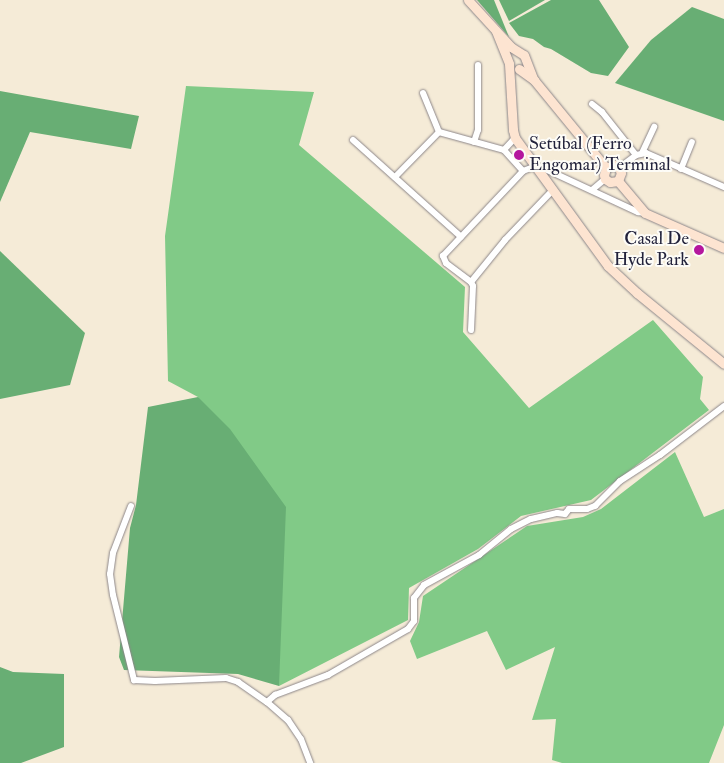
<!DOCTYPE html>
<html>
<head>
<meta charset="utf-8">
<style>
  body { margin:0 }
  #map { position:relative; width:724px; height:763px; overflow:hidden; background:#f5ebd7; font-family:"IM FELL Double Pica",serif }
  div>[style] { position:absolute }
  .green>* { inset:0; background:#81ca87 }
  .forest>* { inset:0; background:#68ae74 }
  .roads { filter:drop-shadow(0 0 1px #8c8689) drop-shadow(0 0 1px #8c8689) }
  .street>* { height:6px; margin:-3px; padding:0 3px; transform-origin:3px; border-radius:3px; background:#fff }
  .secondary>* { height:9px; margin:-4.5px; padding:0 4.5px; transform-origin:4.5px; border-radius:4.5px; background:#fde4d1 }
  .dots>* { width:14px; height:14px; translate:-50% -50%; box-sizing:border-box; border:2px solid #fdfcf7; border-radius:50% }
  span { translate:-50% -50%; white-space:nowrap; text-align:center; line-height:1.15; -webkit-text-stroke:4px #fdfcf7; paint-order:stroke }
  .poi-label { font-size:18px; color:#22223b }
  .left { translate:0 -50%; text-align:left }
  .right { translate:-100% -50%; text-align:right }
</style>
</head>
<body>
<div id="map">
  <div class="green">
    <div style="clip-path:polygon(186px 86px,314px 92px,299px 145px,465px 287px,463px 332px,529px 408px,653px 320px,703px 377px,700px 399px,709px 410px,591px 500px,521px 516px,478px 549px,409px 588px,408px 620px,279px 686px,279px 662px,198px 397px,168px 381px,165px 236px)"></div>
    <div style="clip-path:polygon(675px 452px,704px 517px,724px 509px,724px 725px,709px 763px,562px 763px,552px 760px,556px 719px,532px 720px,555px 647px,506px 670px,487px 631px,417px 659px,410px 641px,419px 622px,423px 596px,527px 526px,583px 517px,601px 509px)"></div>
  </div>
  <div class="forest">
    <div style="clip-path:polygon(477px 0,494px 0,509px 37px)"></div>
    <div style="clip-path:polygon(499px 0,545px 0,509px 21px)"></div>
    <div style="clip-path:polygon(551px 0,599px 0,629px 47px,608px 76px,591px 73px,551px 49px,544px 47px,533px 39px,519px 36px,509px 23px)"></div>
    <div style="clip-path:polygon(692px 7px,724px 19px,724px 121px,615px 83px,651px 40px)"></div>
    <div style="clip-path:polygon(0 91px,139px 116px,131px 149px,30px 132px,0 202px)"></div>
    <div style="clip-path:polygon(0 251px,85px 333px,70px 385px,0 399px)"></div>
    <div style="clip-path:polygon(198px 397px,230px 429px,286px 507px,279px 686px,238px 674px,124px 670px,119px 657px,130px 528px,136px 505px,148px 407px)"></div>
    <div style="clip-path:polygon(0 667px,13px 672px,64px 674px,64px 747px,21px 763px,0 763px)"></div>
  </div>
  <div class="roads">
    <div class="street">
      <div style="left:423px;top:93px;width:42px;rotate:67.7deg"></div>
      <div style="left:439px;top:132px;width:67px;rotate:15.5deg"></div>
      <div style="left:592px;top:104px;width:13px;rotate:39deg"></div>
      <div style="left:602px;top:112px;width:55px;rotate:51.7deg"></div>
      <div style="left:515px;top:138px;width:16px;rotate:133deg"></div>
      <div style="left:504px;top:150px;width:28px;rotate:48deg"></div>
      <div style="left:523px;top:171px;width:14px;rotate:-21deg"></div>
      <div style="left:536px;top:166px;width:7px;rotate:16deg"></div>
      <div style="left:543px;top:168px;width:105px;rotate:24.9deg"></div>
      <div style="left:638px;top:212px;width:7px;rotate:8deg"></div>
      <div style="left:353px;top:140px;width:145px;rotate:41.9deg"></div>
      <div style="left:474px;top:142px;width:13px;rotate:-72deg"></div>
      <div style="left:478px;top:130px;width:65px;rotate:-90deg"></div>
      <div style="left:642px;top:153px;width:29px;rotate:-65deg"></div>
      <div style="left:619px;top:168px;width:21px;rotate:-37deg"></div>
      <div style="left:636px;top:155px;width:10px;rotate:-11deg"></div>
      <div style="left:646px;top:153px;width:85px;rotate:23.6deg"></div>
      <div style="left:681px;top:169px;width:29px;rotate:-68deg"></div>
      <div style="left:395px;top:177px;width:63px;rotate:-45.6deg"></div>
      <div style="left:592px;top:190px;width:17px;rotate:-40deg"></div>
      <div style="left:471px;top:282px;width:54px;rotate:-51deg"></div>
      <div style="left:505px;top:240px;width:69px;rotate:-46.2deg"></div>
      <div style="left:471px;top:330px;width:44px;rotate:-87.4deg"></div>
      <div style="left:473px;top:286px;width:4px;rotate:-117deg"></div>
      <div style="left:471px;top:282px;width:31px;rotate:-143deg"></div>
      <div style="left:446px;top:263px;width:8px;rotate:-113deg"></div>
      <div style="left:443px;top:256px;width:117px;rotate:-46.7deg"></div>
      <div style="left:131px;top:506px;width:50px;rotate:111deg"></div>
      <div style="left:113px;top:553px;width:21px;rotate:98deg"></div>
      <div style="left:110px;top:574px;width:21px;rotate:82deg"></div>
      <div style="left:113px;top:595px;width:88px;rotate:76.1deg"></div>
      <div style="left:134px;top:680px;width:21px;rotate:3deg"></div>
      <div style="left:155px;top:681px;width:71px;rotate:-2.4deg"></div>
      <div style="left:226px;top:678px;width:13px;rotate:18deg"></div>
      <div style="left:238px;top:682px;width:35px;rotate:35deg"></div>
      <div style="left:267px;top:702px;width:28px;rotate:41deg"></div>
      <div style="left:288px;top:720px;width:23px;rotate:56deg"></div>
      <div style="left:301px;top:739px;width:26px;rotate:69deg"></div>
      <div style="left:267px;top:702px;width:11px;rotate:-41deg"></div>
      <div style="left:275px;top:695px;width:57px;rotate:-20.7deg"></div>
      <div style="left:328px;top:675px;width:92px;rotate:-29.9deg"></div>
      <div style="left:408px;top:629px;width:10px;rotate:-53deg"></div>
      <div style="left:414px;top:621px;width:23px;rotate:-90deg"></div>
      <div style="left:414px;top:598px;width:16px;rotate:-52deg"></div>
      <div style="left:424px;top:585px;width:63px;rotate:-28.6deg"></div>
      <div style="left:479px;top:555px;width:41px;rotate:-39.1deg"></div>
      <div style="left:511px;top:529px;width:22px;rotate:-27deg"></div>
      <div style="left:531px;top:519px;width:27px;rotate:-13deg"></div>
      <div style="left:557px;top:513px;width:8px;rotate:7deg"></div>
      <div style="left:565px;top:514px;width:6px;rotate:-51deg"></div>
      <div style="left:569px;top:509px;width:18px"></div>
      <div style="left:587px;top:509px;width:9px;rotate:-21deg"></div>
      <div style="left:595px;top:506px;width:35px;rotate:-45deg"></div>
      <div style="left:620px;top:481px;width:48px;rotate:-33deg"></div>
      <div style="left:660px;top:455px;width:81px;rotate:-37.4deg"></div>
    </div>
    <div class="secondary">
      <div style="left:468px;top:0;width:64px;rotate:47.5deg"></div>
      <div style="left:511px;top:47px;width:15px;rotate:32deg"></div>
      <div style="left:524px;top:55px;width:25px;rotate:69deg"></div>
      <div style="left:496px;top:31px;width:35px;rotate:68deg"></div>
      <div style="left:509px;top:64px;width:66px;rotate:86.5deg"></div>
      <div style="left:513px;top:130px;width:8px;rotate:76deg"></div>
      <div style="left:515px;top:138px;width:158px;rotate:54deg"></div>
      <div style="left:608px;top:266px;width:40px;rotate:43deg"></div>
      <div style="left:637px;top:293px;width:112px;rotate:39.2deg"></div>
      <div style="left:519px;top:69px;width:19px;rotate:36deg"></div>
      <div style="left:534px;top:80px;width:114px;rotate:50.7deg"></div>
      <div style="left:606px;top:168px;width:9px;rotate:-21deg"></div>
      <div style="left:614px;top:165px;width:6px;rotate:31deg"></div>
      <div style="left:619px;top:168px;width:5px;rotate:68deg"></div>
      <div style="left:621px;top:173px;width:9px;rotate:111deg"></div>
      <div style="left:606px;top:168px;width:7px;rotate:106deg"></div>
      <div style="left:604px;top:175px;width:4px;rotate:76deg"></div>
      <div style="left:605px;top:179px;width:6px;rotate:31deg"></div>
      <div style="left:610px;top:182px;width:8px;rotate:-7deg"></div>
      <div style="left:618px;top:181px;width:42px;rotate:49.8deg"></div>
      <div style="left:645px;top:213px;width:86px;rotate:23.9deg"></div>
    </div>
  </div>
  <div class="dots">
    <div style="left:519px;top:155px;background:#b5179e"></div>
    <div style="left:699px;top:250px;background:#b5179e"></div>
  </div>
  <div class="poi-label">
    <span class="left" style="left:529px;top:155px">Setúbal (Ferro<br>Engomar) Terminal</span>
    <span class="right" style="left:689px;top:250px">Casal De<br>Hyde Park</span>
  </div>
</div>
</body>
</html>
